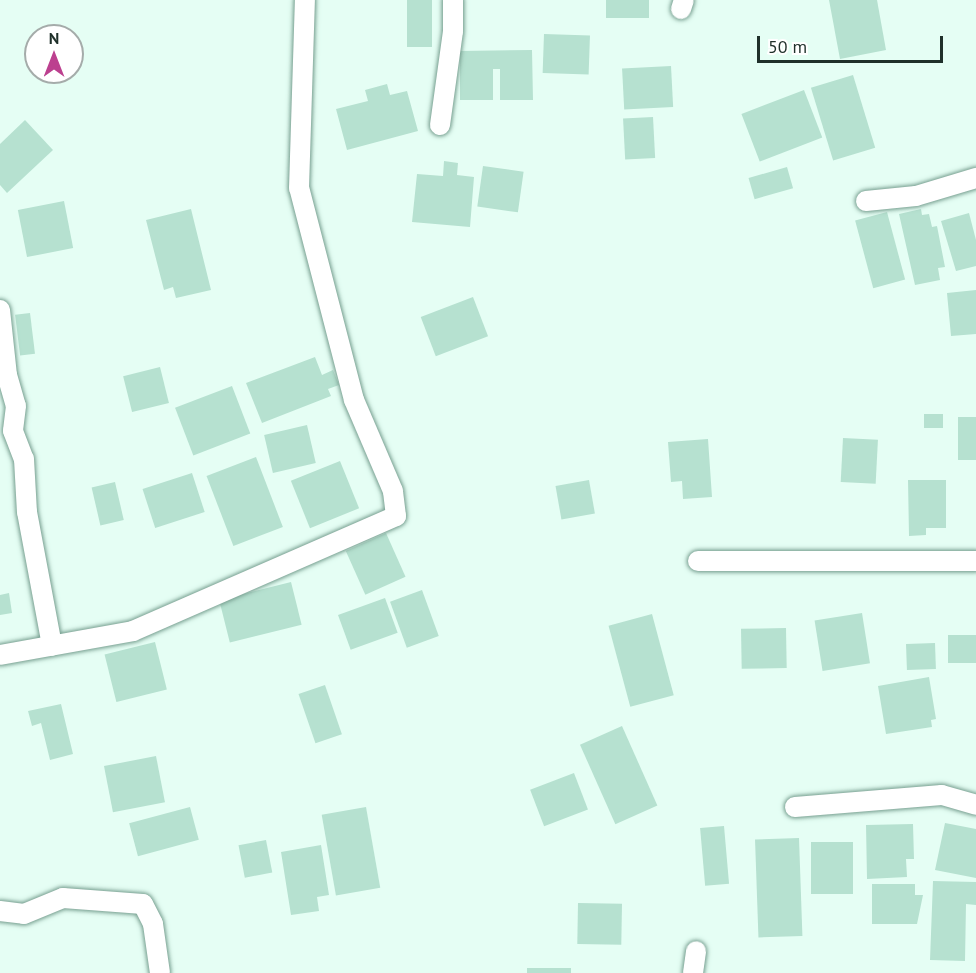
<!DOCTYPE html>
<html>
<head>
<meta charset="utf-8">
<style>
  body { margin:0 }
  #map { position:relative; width:976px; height:973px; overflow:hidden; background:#e5fef4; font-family:"PT Sans",sans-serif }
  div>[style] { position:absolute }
  .building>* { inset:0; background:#b6e1d0; transform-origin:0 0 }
  .roads { filter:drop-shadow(0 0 2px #779f90) drop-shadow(0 0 2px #779f90) }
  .street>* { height:20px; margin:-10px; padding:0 10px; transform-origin:10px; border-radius:10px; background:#fff }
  span { translate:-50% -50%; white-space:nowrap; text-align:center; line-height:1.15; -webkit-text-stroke:6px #fff; paint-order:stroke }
  .north { position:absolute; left:24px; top:24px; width:60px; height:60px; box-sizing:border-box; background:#fff; border:2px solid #a5acaa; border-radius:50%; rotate:0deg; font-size:16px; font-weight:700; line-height:24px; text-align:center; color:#1f302a }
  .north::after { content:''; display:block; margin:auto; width:21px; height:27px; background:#bc408f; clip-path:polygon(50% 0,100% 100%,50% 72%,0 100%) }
  .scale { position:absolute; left:757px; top:36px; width:186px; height:27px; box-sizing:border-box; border:3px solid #1f302a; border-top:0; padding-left:8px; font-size:18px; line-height:21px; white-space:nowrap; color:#1f302a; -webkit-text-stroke:4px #fff; paint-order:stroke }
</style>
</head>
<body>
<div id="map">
  <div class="building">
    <div style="left:407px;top:0;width:25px;height:47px"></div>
    <div style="left:606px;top:0;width:43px;height:18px"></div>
    <div style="clip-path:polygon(829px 0,877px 0,886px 50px,840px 59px)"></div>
    <div style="left:544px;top:34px;width:46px;height:39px;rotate:2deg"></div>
    <div style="clip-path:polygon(532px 50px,533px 100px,500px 100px,500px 69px,493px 69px,493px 100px,460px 100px,460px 51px)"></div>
    <div style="left:671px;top:66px;width:41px;height:49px;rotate:87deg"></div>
    <div style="left:853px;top:75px;width:76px;height:44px;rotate:73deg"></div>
    <div style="clip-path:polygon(387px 84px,390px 95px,407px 91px,418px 131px,347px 150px,336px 109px,368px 101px,365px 90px)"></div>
    <div style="left:804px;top:90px;width:51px;height:67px;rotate:69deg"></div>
    <div style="left:653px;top:117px;width:41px;height:30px;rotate:87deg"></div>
    <div style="clip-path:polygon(25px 120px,53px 150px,7px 193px,0 185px,0 144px)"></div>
    <div style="clip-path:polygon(444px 161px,458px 163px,457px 175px,474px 177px,470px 227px,412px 222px,417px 174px,443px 176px)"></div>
    <div style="left:483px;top:166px;width:41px;height:41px;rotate:8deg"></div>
    <div style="left:787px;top:167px;width:22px;height:40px;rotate:74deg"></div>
    <div style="left:64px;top:201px;width:48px;height:47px;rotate:79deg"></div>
    <div style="clip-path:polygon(191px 209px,211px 290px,176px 298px,173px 287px,164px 290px,146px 220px)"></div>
    <div style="clip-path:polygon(921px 209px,922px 215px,929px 214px,932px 227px,937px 226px,945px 267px,938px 268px,940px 280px,915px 285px,899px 214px)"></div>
    <div style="left:887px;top:212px;width:70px;height:33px;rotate:75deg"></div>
    <div style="clip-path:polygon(969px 213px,976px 240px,976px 266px,956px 271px,941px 221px)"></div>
    <div style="clip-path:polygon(976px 290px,976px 334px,951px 336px,947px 293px)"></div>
    <div style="left:473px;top:297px;width:42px;height:56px;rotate:69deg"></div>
    <div style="left:30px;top:313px;width:41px;height:15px;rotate:83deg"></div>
    <div style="clip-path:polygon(315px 357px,322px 375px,333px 370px,339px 385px,328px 389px,331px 396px,262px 423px,246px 383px)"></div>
    <div style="left:160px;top:367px;width:37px;height:38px;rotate:76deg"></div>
    <div style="left:232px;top:386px;width:51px;height:61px;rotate:69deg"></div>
    <div style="left:924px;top:414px;width:19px;height:14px"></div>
    <div style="left:958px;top:417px;width:18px;height:43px"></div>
    <div style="left:307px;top:425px;width:39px;height:44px;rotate:77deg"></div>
    <div style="left:843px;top:438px;width:35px;height:44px;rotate:3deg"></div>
    <div style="clip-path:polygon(708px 439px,712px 497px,683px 499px,682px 481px,671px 482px,668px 442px)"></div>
    <div style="left:256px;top:457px;width:75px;height:53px;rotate:69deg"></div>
    <div style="left:340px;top:461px;width:51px;height:53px;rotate:68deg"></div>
    <div style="left:192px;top:473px;width:41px;height:52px;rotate:72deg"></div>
    <div style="left:589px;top:480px;width:34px;height:34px;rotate:80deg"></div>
    <div style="clip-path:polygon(908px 480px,946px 480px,946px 528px,926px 528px,926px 535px,909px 536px)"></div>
    <div style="left:115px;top:482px;width:39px;height:24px;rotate:77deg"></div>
    <div style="left:386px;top:533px;width:48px;height:44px;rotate:66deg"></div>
    <div style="left:291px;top:582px;width:44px;height:74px;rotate:76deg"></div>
    <div style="left:422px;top:590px;width:49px;height:34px;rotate:70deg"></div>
    <div style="clip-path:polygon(9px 593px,12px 613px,0 615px,0 595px)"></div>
    <div style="left:385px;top:598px;width:37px;height:50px;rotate:70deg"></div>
    <div style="left:862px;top:613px;width:51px;height:48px;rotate:81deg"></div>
    <div style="left:652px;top:614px;width:84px;height:45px;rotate:75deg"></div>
    <div style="left:786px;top:628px;width:40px;height:45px;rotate:89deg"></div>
    <div style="left:976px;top:635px;width:28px;height:28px;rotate:90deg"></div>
    <div style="left:155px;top:642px;width:49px;height:52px;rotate:76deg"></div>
    <div style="left:935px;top:643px;width:26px;height:29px;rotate:88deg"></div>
    <div style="clip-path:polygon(929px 677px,936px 719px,931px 720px,932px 727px,886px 734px,878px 686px)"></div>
    <div style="left:325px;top:685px;width:52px;height:28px;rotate:71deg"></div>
    <div style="clip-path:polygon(61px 704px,73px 754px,50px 760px,41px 723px,32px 726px,28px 711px)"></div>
    <div style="left:622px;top:726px;width:87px;height:46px;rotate:66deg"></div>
    <div style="left:156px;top:756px;width:47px;height:53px;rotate:79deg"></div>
    <div style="left:574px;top:773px;width:39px;height:47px;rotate:69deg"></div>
    <div style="left:190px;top:807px;width:34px;height:63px;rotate:75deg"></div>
    <div style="left:366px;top:807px;width:82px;height:45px;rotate:80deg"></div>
    <div style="clip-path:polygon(945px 823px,976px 829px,976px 878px,935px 870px)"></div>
    <div style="clip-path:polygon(913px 824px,914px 859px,906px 859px,907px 877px,867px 879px,866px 825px)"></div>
    <div style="left:724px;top:826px;width:58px;height:24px;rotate:85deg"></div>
    <div style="left:799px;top:838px;width:98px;height:44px;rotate:88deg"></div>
    <div style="left:266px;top:840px;width:33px;height:28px;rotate:79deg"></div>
    <div style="left:811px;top:842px;width:42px;height:52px"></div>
    <div style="clip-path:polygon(321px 845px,329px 895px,317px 897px,319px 911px,291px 915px,281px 852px)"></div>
    <div style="clip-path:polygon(933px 881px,976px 882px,976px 905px,966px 904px,965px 961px,930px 960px)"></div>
    <div style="clip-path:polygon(872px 884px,915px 884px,915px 895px,923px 895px,917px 924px,872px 924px)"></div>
    <div style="left:578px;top:903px;width:44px;height:41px;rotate:1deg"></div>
    <div style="left:527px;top:968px;width:44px;height:5px"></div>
  </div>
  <div class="roads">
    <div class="street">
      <div style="left:681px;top:9px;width:9px;rotate:-72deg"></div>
      <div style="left:440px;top:125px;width:95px;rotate:-82.1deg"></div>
      <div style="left:453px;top:31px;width:31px;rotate:-90deg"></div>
      <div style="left:866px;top:201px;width:50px;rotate:-5.7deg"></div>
      <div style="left:916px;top:196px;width:63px;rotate:-16.7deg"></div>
      <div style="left:0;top:310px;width:65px;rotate:83.9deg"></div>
      <div style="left:7px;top:375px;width:32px;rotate:74deg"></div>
      <div style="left:16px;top:406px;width:25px;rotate:97deg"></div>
      <div style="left:13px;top:431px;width:30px;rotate:69deg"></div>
      <div style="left:24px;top:459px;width:53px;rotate:86.8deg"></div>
      <div style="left:27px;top:512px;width:136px;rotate:79.4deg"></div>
      <div style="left:698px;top:561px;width:278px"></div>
      <div style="left:0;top:655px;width:135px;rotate:-10.2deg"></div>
      <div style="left:133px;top:631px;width:287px;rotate:-23.6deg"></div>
      <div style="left:396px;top:516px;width:25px;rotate:-97deg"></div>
      <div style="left:393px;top:491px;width:99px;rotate:-113.2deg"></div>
      <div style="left:354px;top:400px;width:219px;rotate:-104.5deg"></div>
      <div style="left:299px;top:188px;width:188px;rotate:-88.2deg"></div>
      <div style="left:795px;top:807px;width:147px;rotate:-4.7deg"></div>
      <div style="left:942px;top:795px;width:35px;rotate:16deg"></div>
      <div style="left:0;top:911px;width:24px;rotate:7deg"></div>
      <div style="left:24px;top:914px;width:42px;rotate:-22.3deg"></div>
      <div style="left:63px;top:898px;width:80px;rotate:4.3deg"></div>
      <div style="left:143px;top:904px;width:22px;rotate:63deg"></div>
      <div style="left:153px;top:924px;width:49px;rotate:81.9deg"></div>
      <div style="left:693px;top:973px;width:22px;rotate:-82deg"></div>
    </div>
  </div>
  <div class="north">N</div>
  <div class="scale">50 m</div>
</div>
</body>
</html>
